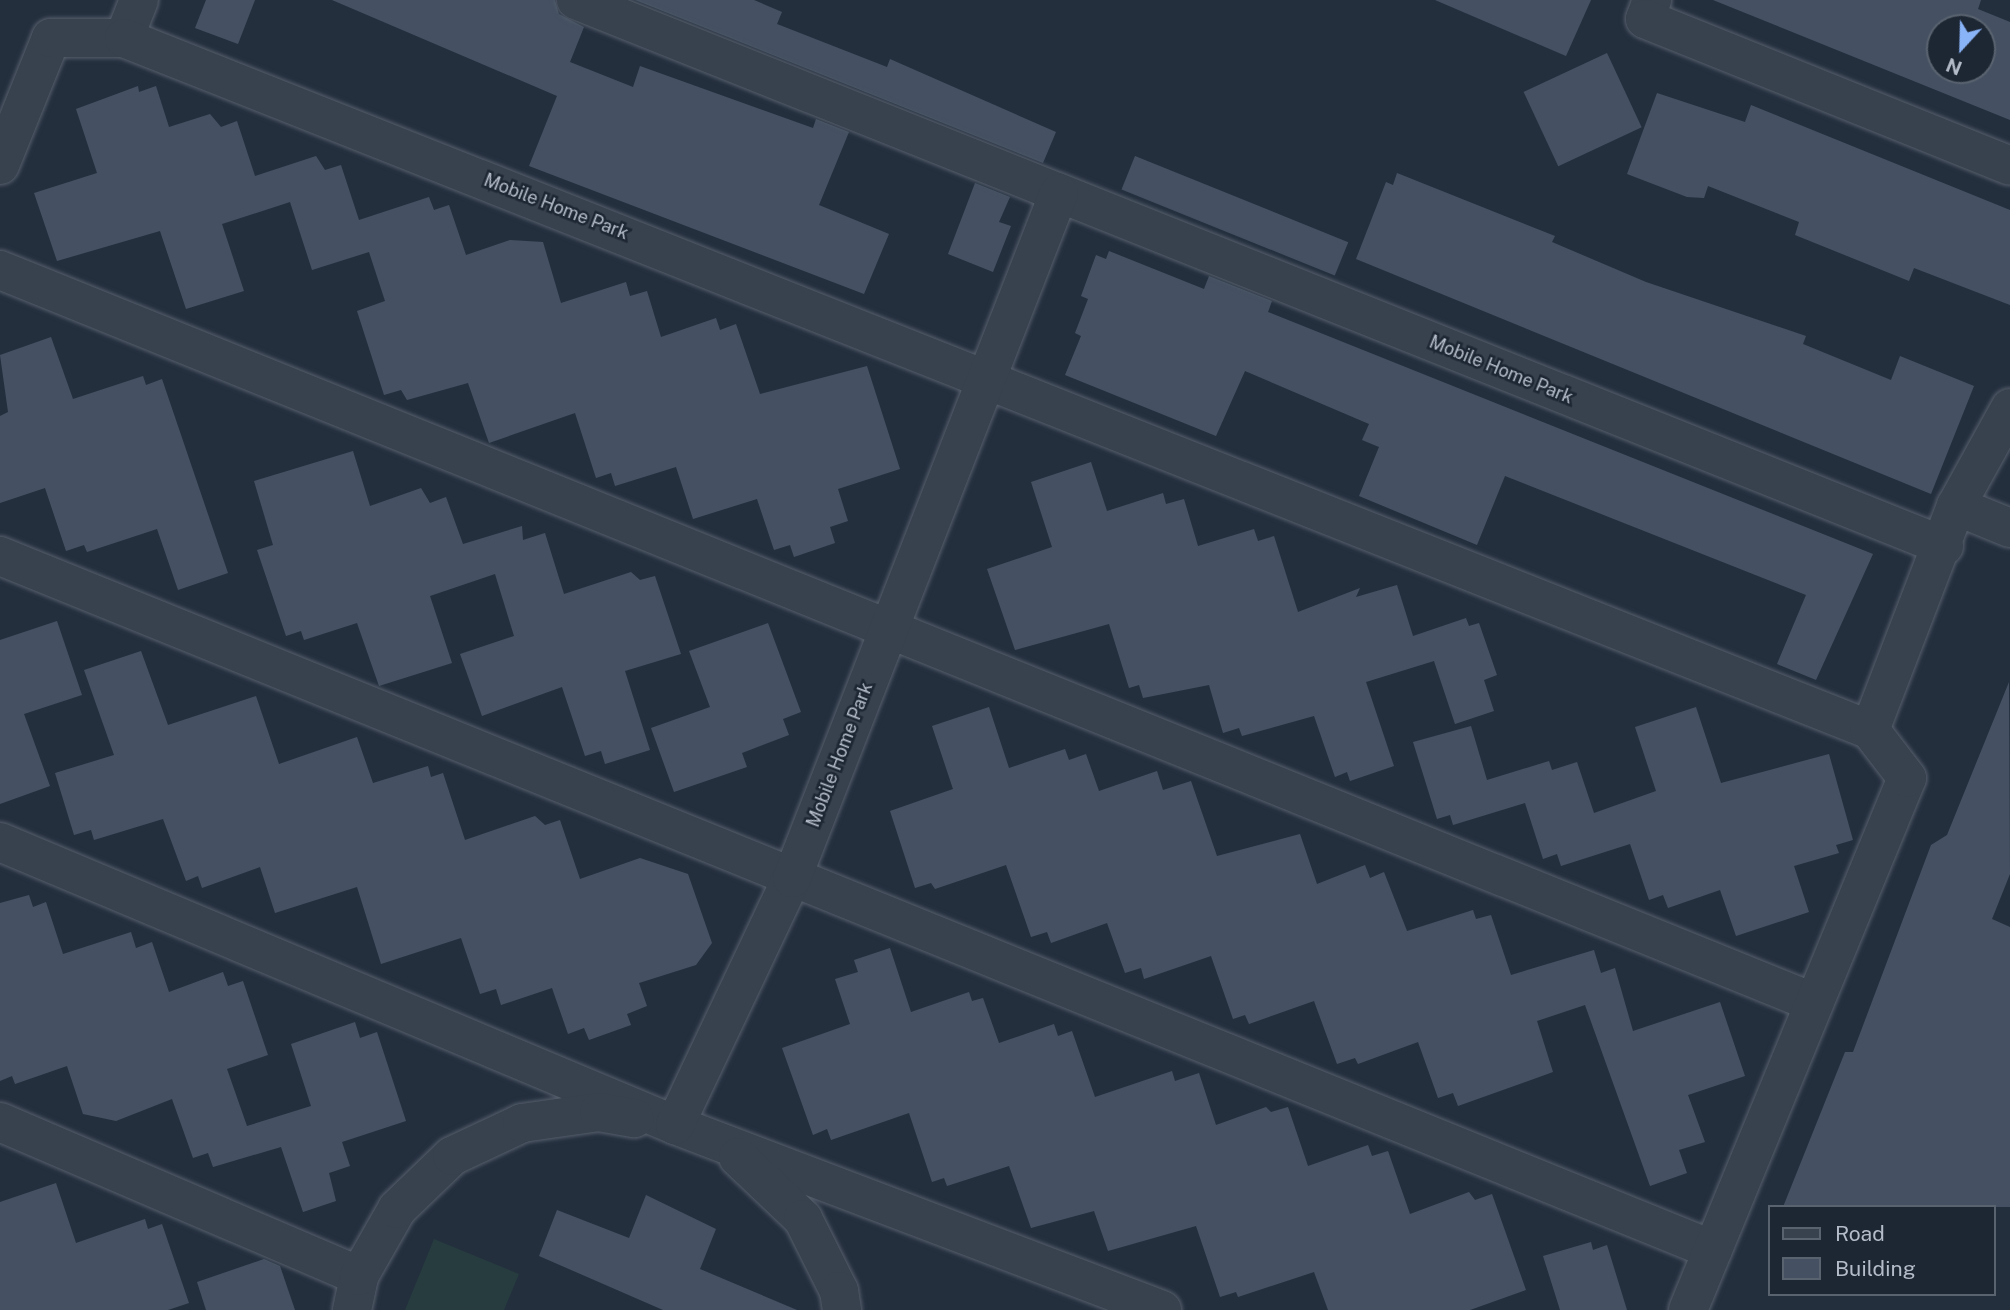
<!DOCTYPE html>
<html>
<head>
<meta charset="utf-8">
<style>
  body { margin:0 }
  #map { position:relative; width:2010px; height:1310px; overflow:hidden; background:#242f3e; font-family:"Public Sans",sans-serif }
  div>[style] { position:absolute }
  .green>* { inset:0; background:#263c3f }
  .building>* { inset:0; background:#455162; transform-origin:0 0 }
  .roads { filter:drop-shadow(0 0 2px #565f6c) drop-shadow(0 0 2px #565f6c) }
  .street>* { height:38px; margin:-19px; padding:0 19px; transform-origin:19px; border-radius:19px; background:#38414e }
  span { translate:-50% -50%; white-space:nowrap; text-align:center; line-height:1.15; -webkit-text-stroke:5px #1d2633; paint-order:stroke }
  .street-label { font-size:18px; color:#b4bcc9 }
  .legend { position:absolute; left:1768px; top:1205px; width:228px; height:91px; box-sizing:border-box; background:#1d2633; border:2px solid #59626f; margin:0; padding:9px 12px; list-style:none; font-size:21px; color:#b4bcc9 }
  .legend li { display:flex; align-items:center; gap:14px; height:35px }
  .legend b { width:35px; border:2px solid #59626f }
  .north { position:absolute; left:1926px; top:14px; width:70px; height:70px; box-sizing:border-box; background:#1d2633; border:2px solid #59626f; border-radius:50%; rotate:202deg; font-size:19px; font-weight:700; line-height:28px; text-align:center; color:#b4bcc9 }
  .north::after { content:''; display:block; margin:auto; width:24px; height:32px; background:#8ab4f8; clip-path:polygon(50% 0,100% 100%,50% 72%,0 100%) }
</style>
</head>
<body>
<div id="map">
  <div class="green">
    <div style="clip-path:polygon(434px 1239px,519px 1274px,504px 1310px,405px 1310px)"></div>
  </div>
  <div class="building">
    <div style="clip-path:polygon(206px 0,255px 0,238px 44px,195px 28px)"></div>
    <div style="clip-path:polygon(332px 0,555px 0,559px 14px,584px 27px,570px 62px,633px 87px,640px 66px,813px 128px,816px 119px,849px 132px,819px 205px,889px 234px,864px 294px,529px 166px,557px 96px)"></div>
    <div style="clip-path:polygon(635px 0,754px 0,782px 12px,777px 24px,887px 67px,890px 59px,1056px 132px,1043px 163px)"></div>
    <div style="clip-path:polygon(1435px 0,1591px 0,1566px 56px)"></div>
    <div style="clip-path:polygon(evenodd,1713px 0,1981px 0,1978px 9px,2010px 22px,2010px 120px,1713px 0,1940px 28px,1982px 28px,1982px 70px,1940px 70px,1940px 28px)"></div>
    <div style="left:1607px;top:53px;width:82px;height:92px;rotate:65deg"></div>
    <div style="clip-path:polygon(138px 86px,139px 92px,156px 86px,169px 127px,210px 114px,221px 127px,237px 121px,255px 176px,316px 156px,325px 170px,341px 165px,359px 220px,429px 197px,434px 210px,449px 205px,466px 255px,510px 240px,543px 242px,561px 303px,626px 282px,630px 296px,647px 291px,661px 337px,716px 318px,720px 330px,736px 324px,760px 394px,867px 366px,900px 469px,838px 489px,848px 521px,830px 527px,835px 543px,794px 557px,790px 545px,774px 550px,757px 499px,693px 519px,676px 467px,615px 486px,611px 473px,596px 478px,575px 413px,489px 443px,468px 383px,407px 400px,401px 390px,384px 395px,357px 311px,385px 301px,369px 252px,312px 270px,290px 202px,222px 224px,244px 291px,186px 309px,160px 231px,57px 261px,34px 193px,97px 173px,76px 109px)"></div>
    <div style="clip-path:polygon(1657px 93px,1745px 122px,1751px 105px,2010px 210px,2010px 305px,1914px 268px,1909px 281px,1795px 235px,1799px 222px,1708px 186px,1704px 198px,1687px 197px,1627px 174px)"></div>
    <div style="left:1135px;top:156px;width:230px;height:36px;rotate:22deg"></div>
    <div style="clip-path:polygon(1397px 173px,1555px 236px,1552px 242px,1646px 282px,1806px 336px,1803px 344px,1891px 380px,1900px 356px,1974px 386px,1931px 494px,1356px 259px,1386px 182px,1393px 185px)"></div>
    <div style="clip-path:polygon(975px 183px,1010px 197px,999px 222px,1011px 226px,993px 272px,948px 254px)"></div>
    <div style="clip-path:polygon(1109px 251px,1204px 289px,1209px 276px,1272px 301px,1268px 312px,1873px 554px,1816px 680px,1777px 664px,1806px 595px,1505px 476px,1477px 545px,1359px 496px,1379px 447px,1362px 440px,1369px 424px,1245px 371px,1216px 436px,1065px 375px,1081px 336px,1075px 333px,1088px 299px,1081px 296px,1096px 255px,1106px 259px)"></div>
    <div style="clip-path:polygon(51px 337px,73px 399px,143px 376px,146px 385px,162px 379px,228px 573px,178px 590px,157px 529px,87px 552px,84px 545px,66px 551px,45px 488px,0 503px,0 416px,8px 412px,0 355px)"></div>
    <div style="clip-path:polygon(353px 451px,370px 506px,421px 488px,430px 503px,446px 497px,463px 544px,522px 526px,523px 540px,545px 533px,564px 594px,631px 572px,640px 580px,655px 576px,681px 654px,625px 671px,650px 750px,605px 764px,601px 751px,585px 756px,562px 687px,482px 716px,460px 654px,514px 636px,495px 574px,430px 596px,452px 663px,379px 686px,357px 623px,304px 640px,301px 631px,286px 636px,257px 550px,273px 545px,254px 481px)"></div>
    <div style="clip-path:polygon(1091px 462px,1107px 511px,1163px 493px,1166px 504px,1184px 499px,1198px 546px,1254px 529px,1258px 541px,1274px 536px,1298px 612px,1360px 588px,1356px 597px,1397px 585px,1413px 636px,1466px 618px,1469px 626px,1479px 623px,1497px 675px,1484px 680px,1494px 711px,1455px 724px,1434px 661px,1366px 682px,1394px 766px,1350px 781px,1347px 772px,1335px 777px,1314px 716px,1242px 736px,1239px 728px,1223px 733px,1209px 685px,1143px 698px,1139px 685px,1129px 688px,1109px 624px,1015px 650px,987px 569px,1052px 547px,1031px 482px)"></div>
    <div style="clip-path:polygon(57px 621px,82px 695px,24px 714px,50px 786px,0 804px,0 640px)"></div>
    <div style="clip-path:polygon(768px 623px,801px 712px,783px 719px,789px 735px,742px 753px,747px 767px,674px 792px,651px 728px,710px 707px,689px 651px)"></div>
    <div style="clip-path:polygon(141px 651px,168px 725px,256px 696px,279px 764px,357px 737px,373px 783px,428px 766px,431px 777px,443px 773px,465px 840px,535px 816px,545px 825px,560px 820px,580px 879px,640px 858px,688px 874px,712px 943px,696px 965px,639px 983px,647px 1006px,627px 1014px,631px 1025px,589px 1040px,584px 1028px,568px 1034px,552px 988px,501px 1005px,496px 989px,480px 994px,461px 938px,381px 964px,357px 887px,275px 913px,260px 867px,202px 888px,198px 876px,186px 881px,163px 819px,94px 840px,91px 830px,74px 835px,55px 773px,114px 755px,84px 670px)"></div>
    <div style="clip-path:polygon(2009px 682px,2010px 874px,1992px 919px,2010px 927px,2010px 1207px,1783px 1207px,1845px 1052px,1853px 1052px,1931px 845px,1947px 835px)"></div>
    <div style="clip-path:polygon(989px 707px,1009px 768px,1065px 749px,1069px 760px,1086px 754px,1099px 791px,1157px 771px,1163px 790px,1191px 781px,1217px 856px,1300px 834px,1317px 884px,1365px 865px,1370px 878px,1384px 872px,1407px 931px,1473px 910px,1476px 919px,1491px 915px,1511px 975px,1594px 950px,1601px 973px,1615px 968px,1633px 1031px,1720px 1002px,1745px 1076px,1688px 1095px,1705px 1142px,1679px 1150px,1687px 1173px,1650px 1186px,1585px 1005px,1537px 1021px,1553px 1072px,1458px 1106px,1453px 1093px,1438px 1098px,1418px 1042px,1358px 1064px,1355px 1058px,1337px 1064px,1314px 1001px,1249px 1024px,1245px 1015px,1233px 1019px,1211px 956px,1144px 979px,1141px 968px,1125px 973px,1107px 923px,1051px 943px,1047px 932px,1031px 937px,1006px 865px,935px 889px,931px 883px,915px 888px,890px 811px,953px 789px,932px 726px)"></div>
    <div style="clip-path:polygon(1696px 707px,1721px 783px,1829px 754px,1853px 840px,1836px 845px,1839px 853px,1794px 866px,1809px 912px,1736px 936px,1720px 890px,1668px 908px,1663px 895px,1649px 900px,1630px 844px,1561px 866px,1557px 854px,1543px 859px,1525px 803px,1453px 825px,1450px 815px,1437px 819px,1413px 742px,1471px 726px,1487px 780px,1549px 761px,1552px 770px,1577px 762px,1594px 813px,1656px 791px,1635px 727px)"></div>
    <div style="clip-path:polygon(29px 895px,33px 907px,46px 902px,63px 954px,131px 932px,136px 948px,152px 942px,169px 992px,223px 972px,228px 986px,243px 981px,268px 1055px,227px 1069px,247px 1126px,311px 1106px,291px 1044px,355px 1022px,360px 1038px,377px 1032px,406px 1121px,342px 1142px,350px 1166px,329px 1173px,336px 1201px,303px 1212px,281px 1147px,213px 1167px,208px 1153px,193px 1158px,172px 1099px,116px 1121px,83px 1114px,67px 1066px,15px 1084px,12px 1076px,0 1081px,0 903px)"></div>
    <div style="clip-path:polygon(890px 948px,911px 1012px,969px 992px,972px 1001px,983px 998px,999px 1043px,1054px 1024px,1058px 1036px,1072px 1031px,1095px 1097px,1172px 1071px,1175px 1081px,1199px 1073px,1216px 1125px,1266px 1107px,1271px 1112px,1288px 1107px,1308px 1166px,1368px 1145px,1372px 1156px,1388px 1151px,1410px 1214px,1469px 1192px,1475px 1200px,1492px 1194px,1526px 1290px,1470px 1310px,1328px 1310px,1314px 1272px,1238px 1297px,1236px 1292px,1220px 1297px,1196px 1226px,1108px 1251px,1094px 1211px,1031px 1228px,1009px 1166px,947px 1186px,944px 1178px,932px 1182px,909px 1113px,831px 1140px,827px 1129px,813px 1135px,782px 1048px,850px 1024px,835px 979px,858px 972px,854px 960px)"></div>
    <div style="clip-path:polygon(56px 1183px,76px 1243px,145px 1219px,148px 1229px,162px 1224px,189px 1303px,168px 1310px,0 1310px,0 1202px)"></div>
    <div style="clip-path:polygon(646px 1195px,716px 1229px,700px 1269px,797px 1310px,663px 1310px,539px 1256px,557px 1210px,629px 1238px)"></div>
    <div style="clip-path:polygon(1591px 1242px,1593px 1250px,1607px 1245px,1627px 1310px,1560px 1310px,1543px 1256px)"></div>
    <div style="clip-path:polygon(264px 1259px,280px 1266px,295px 1310px,206px 1310px,197px 1282px)"></div>
  </div>
  <div class="roads">
    <div class="street">
      <div style="left:576px;top:0;width:1473px;rotate:21.76deg"></div>
      <div style="left:1652px;top:0;width:20px;rotate:110deg"></div>
      <div style="left:1645px;top:19px;width:393px;rotate:21.9deg"></div>
      <div style="left:124px;top:38px;width:41px;rotate:-68.5deg"></div>
      <div style="left:0;top:165px;width:137px;rotate:-68.1deg"></div>
      <div style="left:51px;top:38px;width:73px"></div>
      <div style="left:124px;top:38px;width:1878px;rotate:21.62deg"></div>
      <div style="left:0;top:270px;width:1955px;rotate:21.99deg"></div>
      <div style="left:1956px;top:506px;width:58px;rotate:22.2deg"></div>
      <div style="left:0;top:556px;width:1848px;rotate:22.05deg"></div>
      <div style="left:0;top:842px;width:732px;rotate:22.75deg"></div>
      <div style="left:675px;top:1125px;width:521px;rotate:20.8deg"></div>
      <div style="left:0;top:1122px;width:391px;rotate:23.2deg"></div>
      <div style="left:675px;top:1125px;width:273px;rotate:-64.7deg"></div>
      <div style="left:792px;top:878px;width:735px;rotate:-68.71deg"></div>
      <div style="left:738px;top:1157px;width:90px;rotate:43.6deg"></div>
      <div style="left:803px;top:1219px;width:80px;rotate:63.4deg"></div>
      <div style="left:839px;top:1291px;width:19px;rotate:81deg"></div>
      <div style="left:352px;top:1310px;width:35px;rotate:-78deg"></div>
      <div style="left:359px;top:1276px;width:77px;rotate:-60.4deg"></div>
      <div style="left:397px;top:1209px;width:76px;rotate:-43.9deg"></div>
      <div style="left:452px;top:1156px;width:77px;rotate:-25.2deg"></div>
      <div style="left:522px;top:1123px;width:78px;rotate:-8.1deg"></div>
      <div style="left:599px;top:1112px;width:36px;rotate:10deg"></div>
      <div style="left:1688px;top:1310px;width:575px;rotate:-67.63deg"></div>
      <div style="left:1907px;top:778px;width:61px;rotate:-127.6deg"></div>
      <div style="left:1870px;top:730px;width:240px;rotate:-69deg"></div>
      <div style="left:1956px;top:506px;width:112px;rotate:-61.1deg"></div>
    </div>
  </div>
  <div class="street-label">
    <span style="left:556px;top:207px;rotate:21deg">Mobile Home Park</span>
    <span style="left:1501px;top:370px;rotate:22deg">Mobile Home Park</span>
    <span style="left:840px;top:755px;rotate:-69deg">Mobile Home Park</span>
  </div>
  <ul class="legend">
  <li><b style="height:9px;background:#38414e"></b>Road</li>
  <li><b style="height:19px;background:#455162"></b>Building</li>
  </ul>
  <div class="north">N</div>
</div>
</body>
</html>
